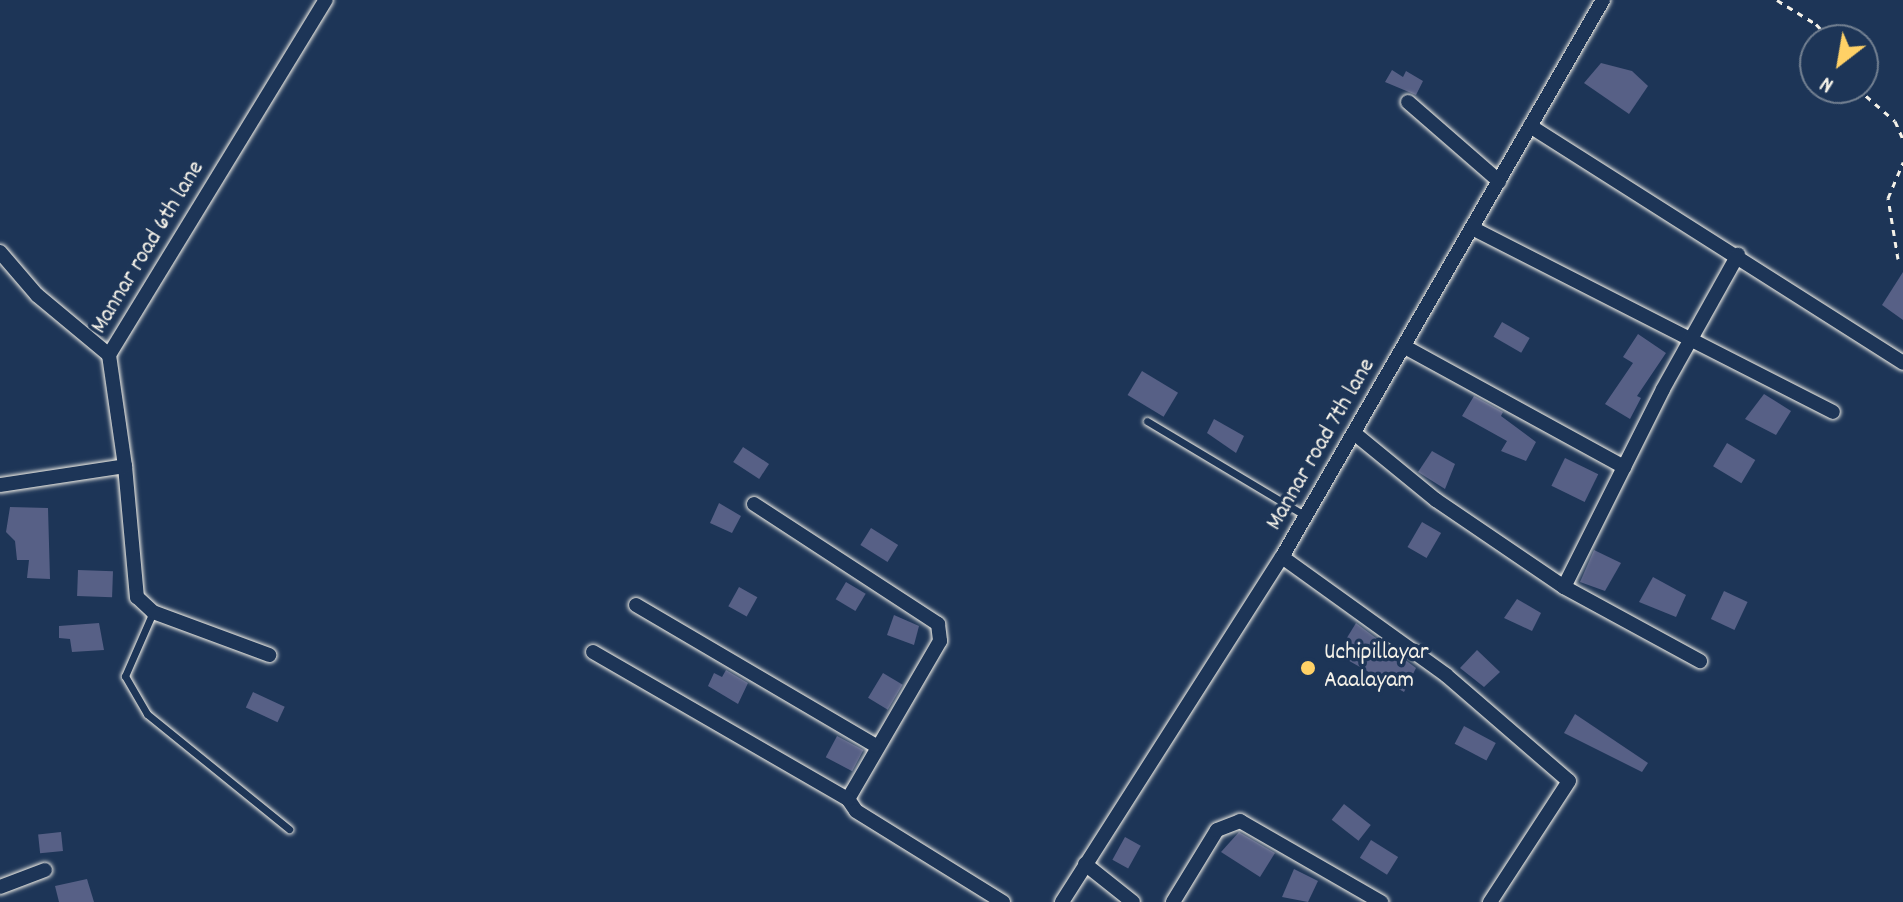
<!DOCTYPE html>
<html>
<head>
<meta charset="utf-8">
<style>
  body { margin:0 }
  #map { position:relative; width:1903px; height:902px; overflow:hidden; background:#1d3557; font-family:Dekko,sans-serif }
  div>[style] { position:absolute }
  .building>* { inset:0; background:#576086; transform-origin:0 0 }
  .path>* { height:3px; margin-top:-1.5px; transform-origin:0; background:repeating-linear-gradient(90deg,#f4f1e8 0 6px,transparent 0 12px) }
  .roads { filter:drop-shadow(0 0 2px #f4f1e8) drop-shadow(0 0 2px #f4f1e8) }
  .lane>* { height:7px; margin:-3.5px; padding:0 3.5px; transform-origin:3.5px; border-radius:3.5px; background:#1d3557 }
  .street>* { height:14px; margin:-7px; padding:0 7px; transform-origin:7px; border-radius:7px; background:#1d3557 }
  .dots>* { width:22px; height:22px; translate:-50% -50%; box-sizing:border-box; border:4px solid #1d3557; border-radius:50% }
  span { translate:-50% -50%; white-space:nowrap; text-align:center; line-height:1.15; -webkit-text-stroke:7px #1d3557; paint-order:stroke }
  .street-label { font-size:24px; color:#f4f1e8 }
  .poi-label { font-size:24px; color:#f4f1e8 }
  .left { translate:0 -50%; text-align:left }
  .north { position:absolute; left:1799px; top:24px; width:80px; height:80px; box-sizing:border-box; background:#1d3557; border:2px solid #738091; border-radius:50%; rotate:211deg; font-size:22px; font-weight:700; line-height:32px; text-align:center; color:#f4f1e8 }
  .north::after { content:''; display:block; margin:auto; width:28px; height:36px; background:#ffd166; clip-path:polygon(50% 0,100% 100%,50% 72%,0 100%) }
</style>
</head>
<body>
<div id="map">
  <div class="building">
    <div style="clip-path:polygon(1601px 63px,1632px 71px,1648px 86px,1629px 114px,1584px 83px)"></div>
    <div style="clip-path:polygon(1392px 70px,1403px 77px,1406px 71px,1423px 81px,1416px 95px,1385px 82px)"></div>
    <div style="clip-path:polygon(1903px 272px,1903px 320px,1882px 305px)"></div>
    <div style="left:1502px;top:322px;width:32px;height:17px;rotate:30deg"></div>
    <div style="clip-path:polygon(1638px 334px,1666px 353px,1637px 396px,1641px 398px,1630px 419px,1605px 404px,1633px 363px,1623px 357px)"></div>
    <div style="left:1142px;top:371px;width:42px;height:28px;rotate:31deg"></div>
    <div style="clip-path:polygon(1764px 394px,1791px 411px,1776px 435px,1745px 419px)"></div>
    <div style="clip-path:polygon(1474px 396px,1503px 412px,1501px 416px,1536px 442px,1526px 461px,1501px 451px,1507px 441px,1462px 416px)"></div>
    <div style="clip-path:polygon(1214px 419px,1244px 436px,1236px 453px,1207px 433px)"></div>
    <div style="left:1727px;top:443px;width:33px;height:27px;rotate:31deg"></div>
    <div style="left:743px;top:447px;width:31px;height:18px;rotate:33deg"></div>
    <div style="clip-path:polygon(1432px 451px,1455px 464px,1445px 489px,1418px 472px)"></div>
    <div style="left:1565px;top:458px;width:37px;height:31px;rotate:26deg"></div>
    <div style="clip-path:polygon(719px 503px,741px 516px,732px 533px,710px 523px)"></div>
    <div style="clip-path:polygon(10px 507px,48px 508px,50px 579px,27px 578px,29px 560px,17px 560px,15px 541px,6px 532px)"></div>
    <div style="left:1422px;top:522px;width:22px;height:29px;rotate:30deg"></div>
    <div style="left:871px;top:528px;width:32px;height:20px;rotate:32deg"></div>
    <div style="clip-path:polygon(1594px 550px,1621px 563px,1605px 591px,1580px 582px)"></div>
    <div style="left:78px;top:570px;width:35px;height:26px;rotate:2deg"></div>
    <div style="clip-path:polygon(1653px 577px,1686px 595px,1676px 617px,1639px 602px)"></div>
    <div style="left:846px;top:582px;width:23px;height:20px;rotate:31deg"></div>
    <div style="left:739px;top:587px;width:21px;height:22px;rotate:29deg"></div>
    <div style="left:1724px;top:591px;width:26px;height:31px;rotate:25deg"></div>
    <div style="clip-path:polygon(1517px 599px,1541px 613px,1532px 631px,1504px 618px)"></div>
    <div style="clip-path:polygon(894px 615px,919px 626px,914px 645px,887px 635px)"></div>
    <div style="clip-path:polygon(99px 623px,104px 650px,72px 652px,70px 639px,59px 638px,59px 626px)"></div>
    <div style="clip-path:polygon(1356px 623px,1416px 668px,1404px 692px,1337px 654px)"></div>
    <div style="clip-path:polygon(1477px 650px,1500px 672px,1484px 687px,1460px 668px)"></div>
    <div style="clip-path:polygon(726px 670px,748px 683px,738px 704px,708px 686px,714px 673px,722px 677px)"></div>
    <div style="left:883px;top:673px;width:23px;height:29px;rotate:31deg"></div>
    <div style="left:253px;top:692px;width:35px;height:17px;rotate:25deg"></div>
    <div style="clip-path:polygon(1575px 714px,1648px 763px,1642px 772px,1564px 733px)"></div>
    <div style="left:1464px;top:726px;width:36px;height:20px;rotate:28deg"></div>
    <div style="left:837px;top:736px;width:30px;height:24px;rotate:28deg"></div>
    <div style="left:1344px;top:804px;width:34px;height:20px;rotate:38deg"></div>
    <div style="left:61px;top:832px;width:19px;height:23px;rotate:84deg"></div>
    <div style="clip-path:polygon(1239px 832px,1275px 853px,1260px 877px,1221px 852px)"></div>
    <div style="left:1125px;top:837px;width:18px;height:26px;rotate:29deg"></div>
    <div style="left:1371px;top:840px;width:32px;height:21px;rotate:32deg"></div>
    <div style="clip-path:polygon(1294px 869px,1318px 881px,1308px 902px,1282px 897px)"></div>
    <div style="clip-path:polygon(87px 879px,94px 902px,59px 902px,55px 886px)"></div>
  </div>
  <div class="path">
    <div style="left:1777px;top:0;width:46px;rotate:31.6deg"></div>
    <div style="left:1816px;top:24px;width:22px;rotate:47deg"></div>
    <div style="left:1857px;top:88px;width:50px;rotate:41deg"></div>
    <div style="left:1895px;top:121px;width:20px;rotate:66deg"></div>
    <div style="left:1898px;top:259px;width:62px;rotate:-99.3deg"></div>
    <div style="left:1888px;top:198px;width:39px;rotate:-67deg"></div>
  </div>
  <div class="roads">
    <div class="lane">
      <div style="left:1147px;top:421px;width:185px;rotate:30.9deg"></div>
      <div style="left:153px;top:612px;width:70px;rotate:113.6deg"></div>
      <div style="left:125px;top:676px;width:44px;rotate:59.9deg"></div>
      <div style="left:147px;top:714px;width:183px;rotate:39deg"></div>
    </div>
    <div class="street">
      <div style="left:1408px;top:102px;width:121px;rotate:41deg"></div>
      <div style="left:1530px;top:126px;width:442px;rotate:32.4deg"></div>
      <div style="left:1472px;top:228px;width:405px;rotate:27deg"></div>
      <div style="left:0;top:252px;width:57px;rotate:49.3deg"></div>
      <div style="left:37px;top:295px;width:94px;rotate:39.8deg"></div>
      <div style="left:1405px;top:347px;width:250px;rotate:28.7deg"></div>
      <div style="left:1354px;top:433px;width:106px;rotate:39.3deg"></div>
      <div style="left:1436px;top:500px;width:155px;rotate:34.2deg"></div>
      <div style="left:1564px;top:587px;width:155px;rotate:28.6deg"></div>
      <div style="left:125px;top:466px;width:132px;rotate:84.8deg"></div>
      <div style="left:137px;top:597px;width:22px;rotate:43deg"></div>
      <div style="left:153px;top:612px;width:124px;rotate:20.3deg"></div>
      <div style="left:0;top:485px;width:126px;rotate:-8.6deg"></div>
      <div style="left:125px;top:466px;width:112px;rotate:-98.2deg"></div>
      <div style="left:109px;top:355px;width:416px;rotate:-58.6deg"></div>
      <div style="left:754px;top:504px;width:220px;rotate:33.1deg"></div>
      <div style="left:938px;top:624px;width:17px;rotate:83deg"></div>
      <div style="left:940px;top:641px;width:183px;rotate:120.2deg"></div>
      <div style="left:848px;top:799px;width:14px;rotate:56deg"></div>
      <div style="left:856px;top:811px;width:173px;rotate:31.8deg"></div>
      <div style="left:1282px;top:557px;width:202px;rotate:35.7deg"></div>
      <div style="left:1446px;top:675px;width:162px;rotate:40.8deg"></div>
      <div style="left:1569px;top:781px;width:145px;rotate:123.1deg"></div>
      <div style="left:1564px;top:587px;width:221px;rotate:-63.4deg"></div>
      <div style="left:1663px;top:389px;width:154px;rotate:-60.8deg"></div>
      <div style="left:636px;top:605px;width:277px;rotate:30.4deg"></div>
      <div style="left:593px;top:652px;width:294px;rotate:30deg"></div>
      <div style="left:1085px;top:864px;width:61px;rotate:38.4deg"></div>
      <div style="left:0;top:887px;width:48px;rotate:-20.7deg"></div>
      <div style="left:1062px;top:902px;width:409px;rotate:-57.5deg"></div>
      <div style="left:1282px;top:557px;width:643px;rotate:-60.05deg"></div>
      <div style="left:1173px;top:902px;width:84px;rotate:-58.6deg"></div>
      <div style="left:1217px;top:830px;width:25px;rotate:-21deg"></div>
      <div style="left:1240px;top:821px;width:163px;rotate:29.9deg"></div>
    </div>
  </div>
  <div class="dots">
    <div style="left:1308px;top:668px;background:#ffd166"></div>
  </div>
  <div class="street-label">
    <span style="left:149px;top:248px;rotate:-59deg">Mannar road 6th lane</span>
    <span style="left:1322px;top:445px;rotate:-60deg">Mannar road 7th lane</span>
  </div>
  <div class="poi-label">
    <span class="left" style="left:1324px;top:668px">Uchipillayar<br>Aaalayam</span>
  </div>
  <div class="north">N</div>
</div>
</body>
</html>
